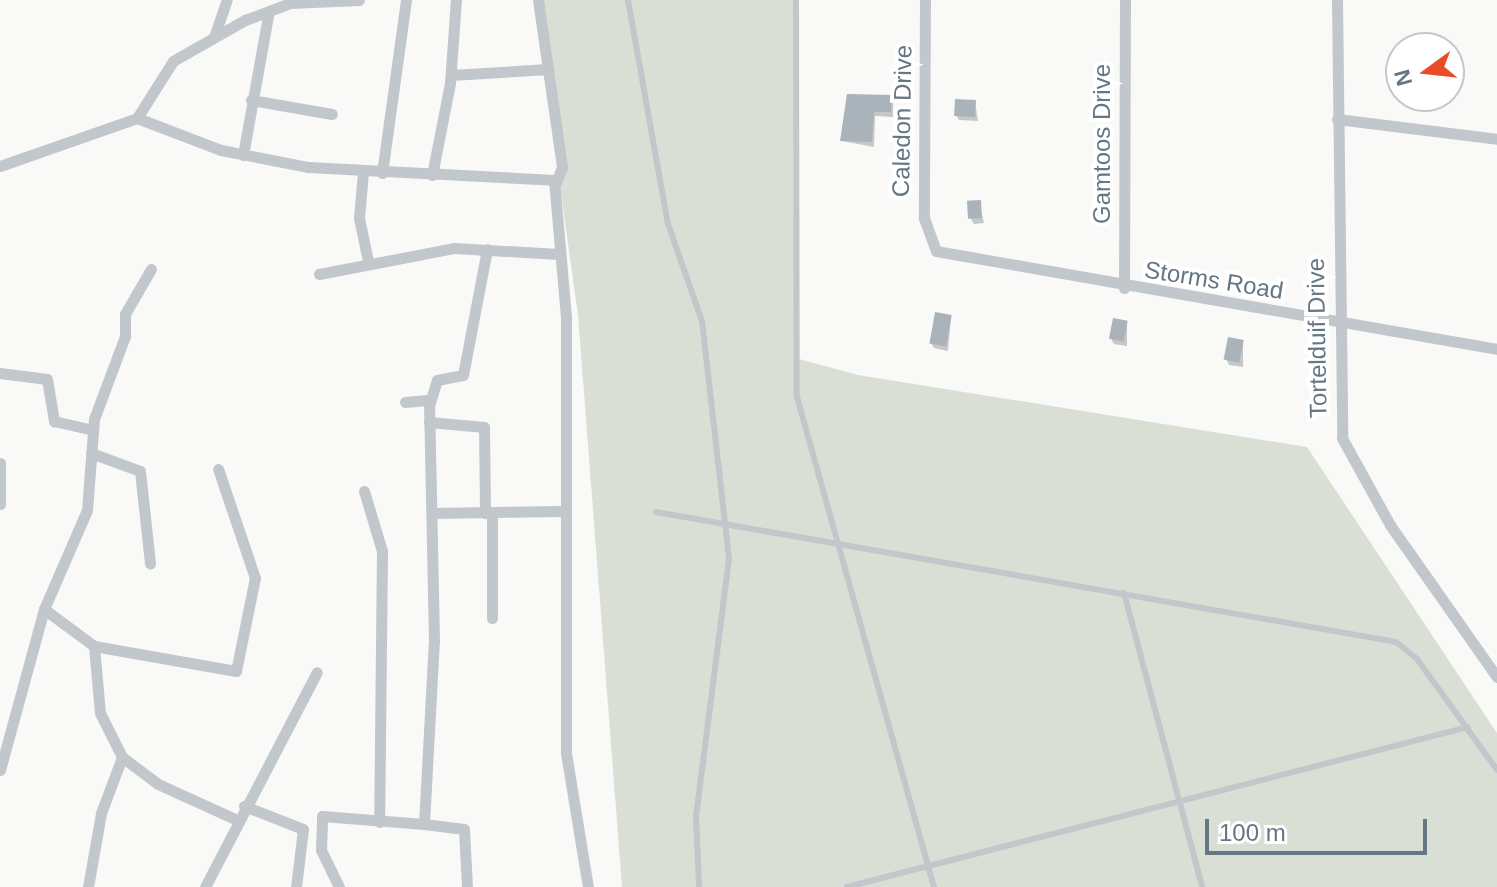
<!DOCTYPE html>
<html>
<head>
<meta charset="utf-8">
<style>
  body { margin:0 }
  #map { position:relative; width:1497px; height:887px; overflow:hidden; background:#f9f9f7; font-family:Arial,sans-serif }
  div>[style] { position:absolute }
  .green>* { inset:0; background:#dadfd6 }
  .shadow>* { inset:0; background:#0003 }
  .building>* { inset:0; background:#a9b3b9; transform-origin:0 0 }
  .lane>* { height:6px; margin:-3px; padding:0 3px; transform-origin:3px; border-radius:3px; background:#c2c7cb }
  .street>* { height:11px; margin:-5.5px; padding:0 5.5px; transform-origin:5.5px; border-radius:5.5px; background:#c2c7cb }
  span { translate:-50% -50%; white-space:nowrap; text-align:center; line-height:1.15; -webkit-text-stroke:8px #fff; paint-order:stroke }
  .street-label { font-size:24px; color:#647783 }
  .north { position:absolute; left:1385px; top:32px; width:80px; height:80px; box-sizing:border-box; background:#fff; border:2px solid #c1c9cd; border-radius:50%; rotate:255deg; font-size:22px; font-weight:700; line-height:32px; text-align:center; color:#647783 }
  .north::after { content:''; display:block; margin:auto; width:28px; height:36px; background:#e94c28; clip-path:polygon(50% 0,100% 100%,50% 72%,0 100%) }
  .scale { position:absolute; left:1205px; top:819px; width:222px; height:36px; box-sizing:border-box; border:4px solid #647783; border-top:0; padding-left:10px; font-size:24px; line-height:28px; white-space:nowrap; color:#647783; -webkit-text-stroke:6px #fff; paint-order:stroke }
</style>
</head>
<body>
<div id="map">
  <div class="green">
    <div style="clip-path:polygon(534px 0,795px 0,799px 359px,858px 375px,1307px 447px,1497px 733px,1497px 887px,622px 887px,578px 315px)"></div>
  </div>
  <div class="shadow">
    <div style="clip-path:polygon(849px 96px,893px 102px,893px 117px,875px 116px,874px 147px,842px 141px)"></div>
    <div style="clip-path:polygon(975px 102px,978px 121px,959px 120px,956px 115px)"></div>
    <div style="clip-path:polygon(979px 203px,984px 223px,974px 224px,971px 219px)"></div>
    <div style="clip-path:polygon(951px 317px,948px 351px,934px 348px,931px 343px)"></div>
    <div style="clip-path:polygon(1127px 323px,1127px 346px,1114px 344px,1111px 339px)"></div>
    <div style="clip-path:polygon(1243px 342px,1243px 367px,1229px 365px,1226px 359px)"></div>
  </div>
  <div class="building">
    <div style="clip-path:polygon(847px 94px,892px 95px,891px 112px,874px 112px,872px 142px,840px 141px)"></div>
    <div style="left:955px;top:99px;width:21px;height:17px;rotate:3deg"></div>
    <div style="left:981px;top:200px;width:18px;height:14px;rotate:87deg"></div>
    <div style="left:935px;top:312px;width:17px;height:32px;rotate:10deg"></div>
    <div style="left:1113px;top:318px;width:15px;height:21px;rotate:11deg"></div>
    <div style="left:1228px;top:337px;width:16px;height:23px;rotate:11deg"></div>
  </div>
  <div class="lane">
    <div style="left:628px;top:0;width:228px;rotate:79.9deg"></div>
    <div style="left:668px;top:224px;width:103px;rotate:70.7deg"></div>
    <div style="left:702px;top:321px;width:240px;rotate:83.5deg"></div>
    <div style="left:729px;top:559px;width:260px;rotate:97.3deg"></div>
    <div style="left:696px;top:817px;width:70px;rotate:87.5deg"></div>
    <div style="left:796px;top:0;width:397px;rotate:89.9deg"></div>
    <div style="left:797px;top:397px;width:509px;rotate:74.38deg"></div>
    <div style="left:656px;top:512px;width:751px;rotate:9.96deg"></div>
    <div style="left:1396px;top:642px;width:27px;rotate:39deg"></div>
    <div style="left:1417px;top:659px;width:137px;rotate:54.2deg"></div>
    <div style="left:1124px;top:593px;width:304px;rotate:75.1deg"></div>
    <div style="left:847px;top:887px;width:641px;rotate:-14.45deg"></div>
  </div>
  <div class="street">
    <div style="left:538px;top:0;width:169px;rotate:81.8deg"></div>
    <div style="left:562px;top:167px;width:17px;rotate:111deg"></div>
    <div style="left:925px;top:0;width:218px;rotate:90.3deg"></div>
    <div style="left:924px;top:218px;width:35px;rotate:70deg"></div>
    <div style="left:936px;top:251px;width:569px;rotate:9.91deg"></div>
    <div style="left:1337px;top:0;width:438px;rotate:89.3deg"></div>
    <div style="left:1342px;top:438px;width:99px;rotate:61.1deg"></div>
    <div style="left:1390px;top:525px;width:186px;rotate:54.9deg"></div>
    <div style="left:214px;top:37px;width:39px;rotate:-71deg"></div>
    <div style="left:451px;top:75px;width:97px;rotate:-3.5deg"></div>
    <div style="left:251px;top:100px;width:82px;rotate:9.8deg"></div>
    <div style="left:137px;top:118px;width:67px;rotate:-57.7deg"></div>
    <div style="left:173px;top:61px;width:83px;rotate:-29.7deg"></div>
    <div style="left:245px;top:20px;width:48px;rotate:-20.7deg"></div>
    <div style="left:290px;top:3px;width:69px;rotate:-2.5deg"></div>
    <div style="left:1337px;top:119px;width:161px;rotate:7.1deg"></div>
    <div style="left:243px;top:155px;width:146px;rotate:-79.8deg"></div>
    <div style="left:0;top:166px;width:145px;rotate:-19.3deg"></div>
    <div style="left:137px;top:118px;width:90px;rotate:20.9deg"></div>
    <div style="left:221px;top:150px;width:89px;rotate:11.1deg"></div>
    <div style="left:308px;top:167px;width:246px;rotate:3deg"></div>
    <div style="left:554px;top:180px;width:137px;rotate:85deg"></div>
    <div style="left:566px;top:316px;width:437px;rotate:90deg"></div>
    <div style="left:566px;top:753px;width:136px;rotate:80.7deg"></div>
    <div style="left:363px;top:172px;width:46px;rotate:95deg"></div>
    <div style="left:359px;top:218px;width:44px;rotate:78.2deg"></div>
    <div style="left:382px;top:173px;width:175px;rotate:-82.1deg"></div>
    <div style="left:432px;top:175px;width:94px;rotate:-78.9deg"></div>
    <div style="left:450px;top:83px;width:83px;rotate:-85.9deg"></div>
    <div style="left:319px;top:274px;width:137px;rotate:-10.9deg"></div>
    <div style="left:454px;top:248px;width:105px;rotate:3.3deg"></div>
    <div style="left:1124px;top:288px;width:288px;rotate:-89.8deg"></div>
    <div style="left:0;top:373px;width:47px;rotate:7.3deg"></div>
    <div style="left:47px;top:379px;width:43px;rotate:80.5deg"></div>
    <div style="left:54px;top:421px;width:40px;rotate:13deg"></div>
    <div style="left:405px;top:402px;width:25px;rotate:-5deg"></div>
    <div style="left:429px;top:422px;width:55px;rotate:5.2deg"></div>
    <div style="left:484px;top:427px;width:86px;rotate:89.3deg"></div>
    <div style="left:91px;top:453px;width:52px;rotate:20.2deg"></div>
    <div style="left:140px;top:471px;width:93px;rotate:83.8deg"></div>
    <div style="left:0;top:463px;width:41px;rotate:90deg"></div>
    <div style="left:364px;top:491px;width:63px;rotate:73.3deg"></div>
    <div style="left:382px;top:551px;width:271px;rotate:90.6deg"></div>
    <div style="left:432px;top:513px;width:130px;rotate:-0.9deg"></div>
    <div style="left:492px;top:513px;width:105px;rotate:90deg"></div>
    <div style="left:44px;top:609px;width:62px;rotate:36.5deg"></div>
    <div style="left:94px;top:646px;width:67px;rotate:84.9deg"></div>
    <div style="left:100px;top:713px;width:49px;rotate:63.4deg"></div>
    <div style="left:122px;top:757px;width:45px;rotate:36.9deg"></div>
    <div style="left:158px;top:784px;width:87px;rotate:24.5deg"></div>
    <div style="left:94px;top:646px;width:144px;rotate:10deg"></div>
    <div style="left:236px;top:671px;width:95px;rotate:-78.5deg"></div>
    <div style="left:255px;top:578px;width:115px;rotate:-108.7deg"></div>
    <div style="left:0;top:770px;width:167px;rotate:-74.7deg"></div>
    <div style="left:44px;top:609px;width:108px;rotate:-66.5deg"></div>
    <div style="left:87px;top:510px;width:91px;rotate:-85.6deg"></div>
    <div style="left:94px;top:419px;width:89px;rotate:-69.5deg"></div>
    <div style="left:125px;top:336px;width:22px;rotate:-90deg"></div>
    <div style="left:125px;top:314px;width:52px;rotate:-60deg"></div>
    <div style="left:244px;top:806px;width:63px;rotate:21.3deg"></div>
    <div style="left:303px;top:829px;width:58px;rotate:96.9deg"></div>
    <div style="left:88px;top:887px;width:75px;rotate:-80deg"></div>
    <div style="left:101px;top:813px;width:60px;rotate:-69.4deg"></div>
    <div style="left:205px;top:887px;width:242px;rotate:-62.5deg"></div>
    <div style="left:339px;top:887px;width:41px;rotate:-115.9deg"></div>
    <div style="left:321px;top:850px;width:34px;rotate:-88deg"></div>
    <div style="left:322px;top:816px;width:102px;rotate:4.5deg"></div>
    <div style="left:467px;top:887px;width:58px;rotate:-93deg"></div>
    <div style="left:464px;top:829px;width:40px;rotate:-172.9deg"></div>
    <div style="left:424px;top:824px;width:184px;rotate:-86.9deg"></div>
    <div style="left:434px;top:640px;width:234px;rotate:-91.2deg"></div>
    <div style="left:429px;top:406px;width:27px;rotate:-73deg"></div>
    <div style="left:437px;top:380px;width:26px;rotate:-11deg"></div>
    <div style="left:463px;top:375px;width:128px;rotate:-79.2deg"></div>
  </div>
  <div class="street-label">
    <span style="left:902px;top:121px;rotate:-89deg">Caledon Drive</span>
    <span style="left:1102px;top:144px;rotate:-90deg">Gamtoos Drive</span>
    <span style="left:1214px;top:280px;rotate:9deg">Storms Road</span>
    <span style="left:1317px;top:338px;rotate:-91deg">Tortelduif Drive</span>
  </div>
  <div class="north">N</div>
  <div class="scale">100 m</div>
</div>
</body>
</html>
